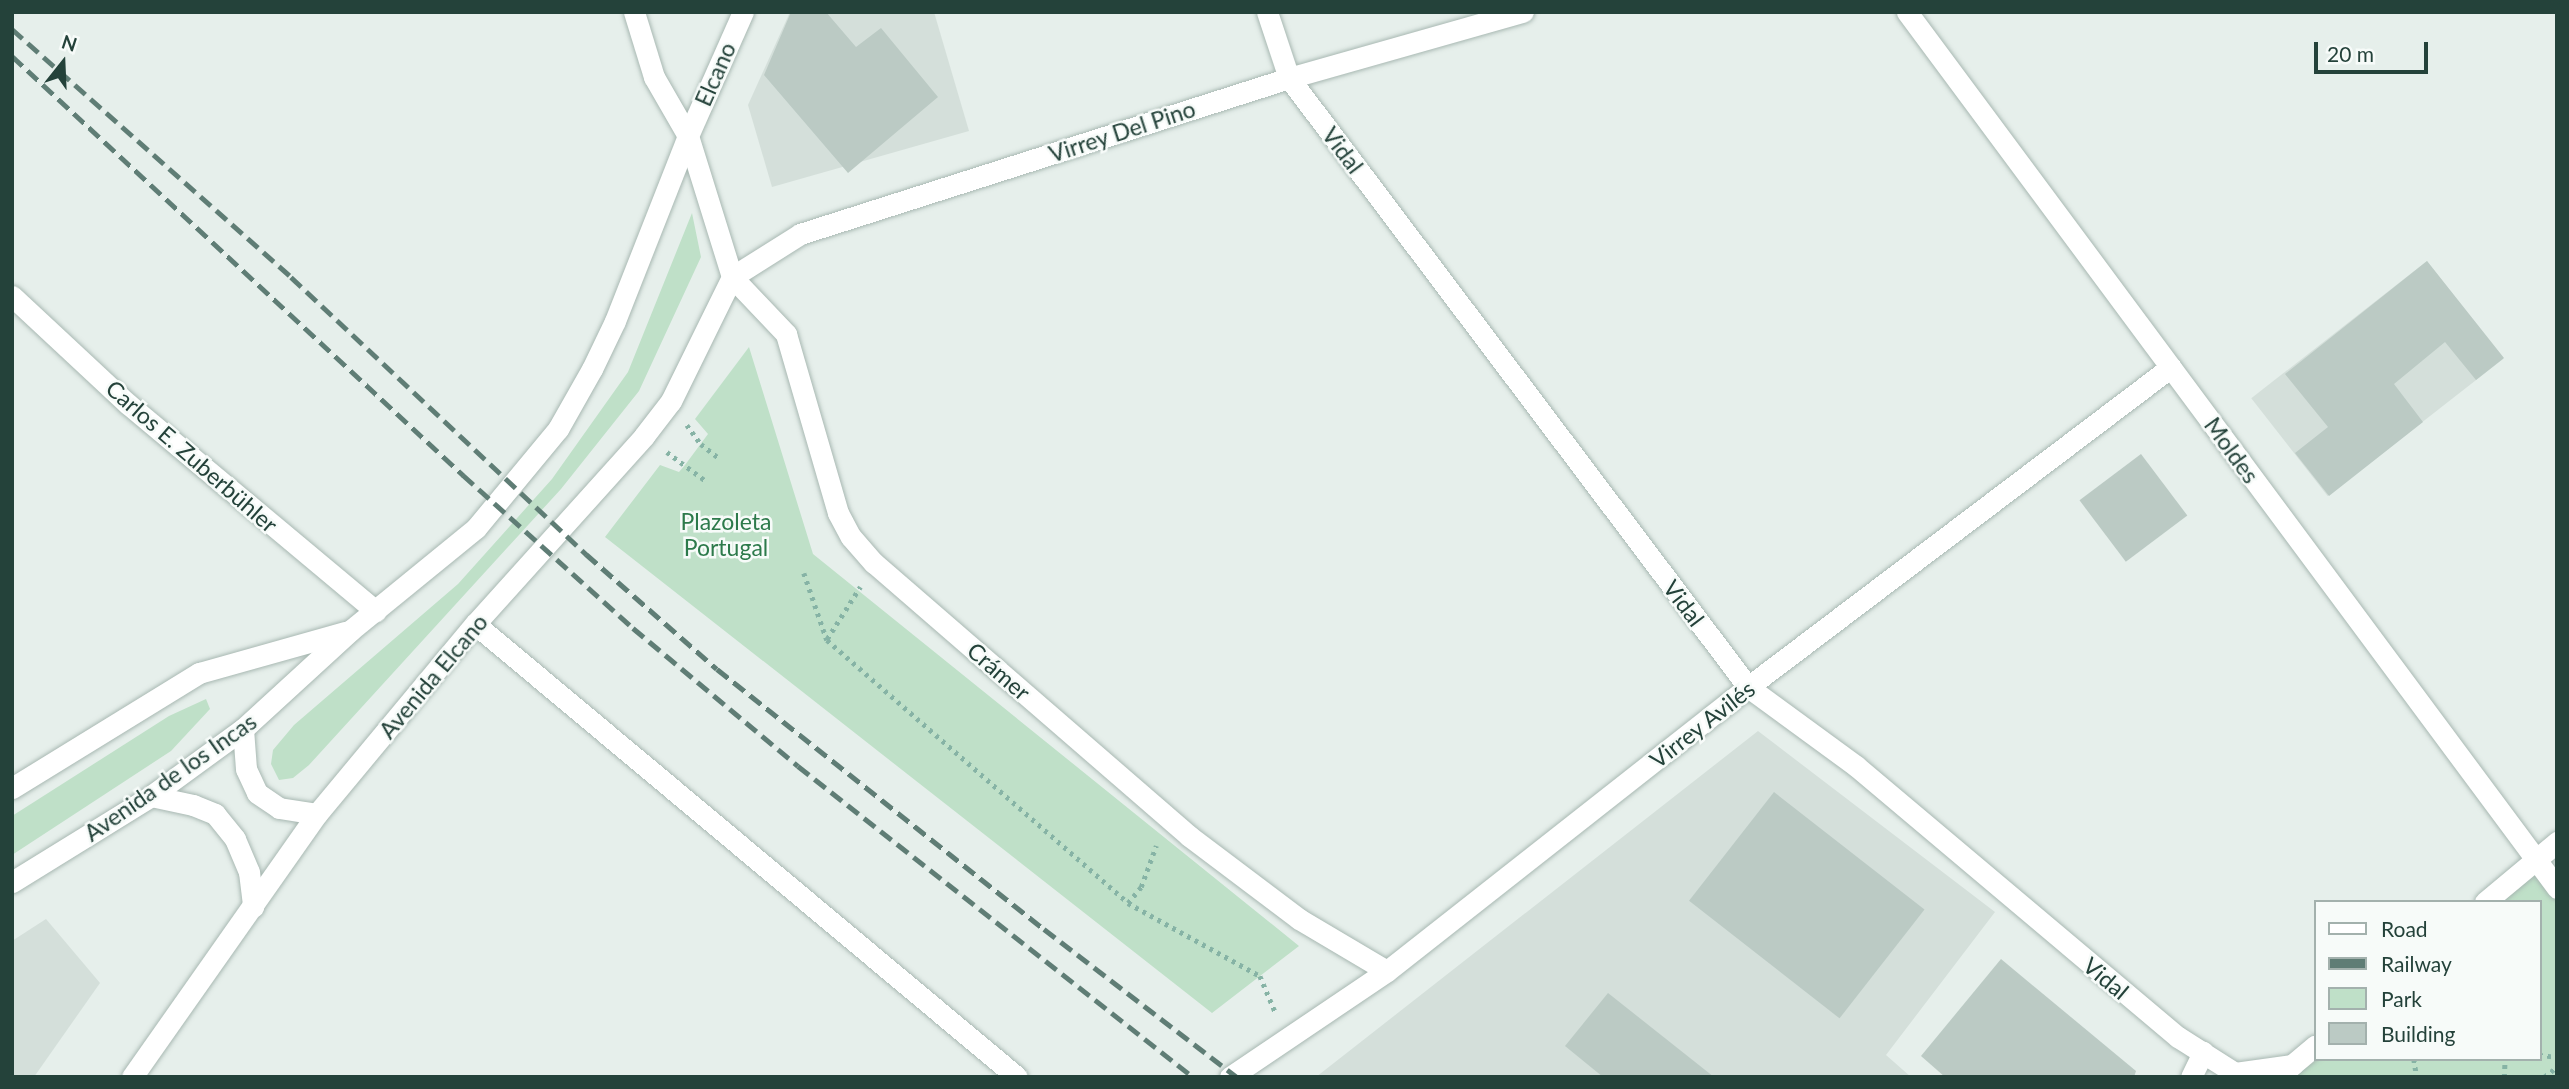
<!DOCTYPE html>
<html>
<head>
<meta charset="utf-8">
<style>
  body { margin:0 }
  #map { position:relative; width:2569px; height:1089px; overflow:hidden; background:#e6efeb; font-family:Lato,sans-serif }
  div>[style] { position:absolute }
  .built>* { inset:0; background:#d4dfda; transform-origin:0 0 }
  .green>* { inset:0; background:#bfe0c8 }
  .building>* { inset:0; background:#bbcac4; transform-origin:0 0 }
  .path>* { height:4.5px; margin-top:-2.25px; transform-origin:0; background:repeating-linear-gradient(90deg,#86b3a5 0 3.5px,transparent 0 8.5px) }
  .roads { filter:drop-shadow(0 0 2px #a8b8b2) drop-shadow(0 0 2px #a8b8b2) }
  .minor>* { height:21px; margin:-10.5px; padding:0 10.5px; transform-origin:10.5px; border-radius:10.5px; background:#fff }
  .tertiary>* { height:21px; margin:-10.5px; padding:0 10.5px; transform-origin:10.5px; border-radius:10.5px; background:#fff }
  .secondary>* { height:21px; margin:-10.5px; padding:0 10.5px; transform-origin:10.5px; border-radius:10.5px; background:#fff }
  .rail>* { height:5px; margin-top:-2.5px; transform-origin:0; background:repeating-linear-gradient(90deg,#5f7d75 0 14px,transparent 0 21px) }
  span { translate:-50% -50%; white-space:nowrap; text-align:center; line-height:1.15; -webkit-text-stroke:5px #f7fbf9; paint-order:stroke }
  .street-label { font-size:23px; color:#24423a }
  .park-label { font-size:23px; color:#2d7a4b }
  .frame { position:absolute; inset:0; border:14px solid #24423a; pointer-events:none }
  .legend { position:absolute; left:2314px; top:900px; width:228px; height:161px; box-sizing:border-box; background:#f7fbf9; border:2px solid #a3b1ad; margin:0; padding:9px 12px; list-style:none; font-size:21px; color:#24423a }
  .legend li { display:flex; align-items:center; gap:14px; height:35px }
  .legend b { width:35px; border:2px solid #a3b1ad }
  .north { position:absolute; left:28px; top:28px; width:70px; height:70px; -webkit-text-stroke:5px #f7fbf9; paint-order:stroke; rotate:18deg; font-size:19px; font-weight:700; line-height:28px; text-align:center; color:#24423a }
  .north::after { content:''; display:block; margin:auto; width:24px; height:32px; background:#24423a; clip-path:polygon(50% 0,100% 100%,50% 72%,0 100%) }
  .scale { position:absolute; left:2314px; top:42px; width:114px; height:32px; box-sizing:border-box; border:4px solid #24423a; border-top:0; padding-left:9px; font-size:21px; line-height:24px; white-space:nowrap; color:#24423a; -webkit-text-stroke:5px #f7fbf9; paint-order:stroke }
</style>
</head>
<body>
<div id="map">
  <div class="built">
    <div style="clip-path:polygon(790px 12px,934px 12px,969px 131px,772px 187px,748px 105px)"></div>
    <div style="left:2427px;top:261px;width:124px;height:223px;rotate:52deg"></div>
    <div style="clip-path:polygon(1758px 731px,1995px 912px,1886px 1055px,1911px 1077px,1316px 1077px)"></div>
    <div style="clip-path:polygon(46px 919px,100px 983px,34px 1077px,12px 1077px,12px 941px)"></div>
  </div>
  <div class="green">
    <div style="clip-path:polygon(692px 213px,701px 257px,639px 391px,561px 489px,309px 765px,293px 778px,279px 780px,271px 764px,273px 750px,294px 725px,458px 584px,552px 479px,628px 372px)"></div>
    <div style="clip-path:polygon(749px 347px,813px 554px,1299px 946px,1212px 1013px,605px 537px,660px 465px,679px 472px,685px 465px,708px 434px,695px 419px)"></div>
    <div style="clip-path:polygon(206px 699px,210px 709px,171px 751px,12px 855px,12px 816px,169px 716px)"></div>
    <div style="clip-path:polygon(2534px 858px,2557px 888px,2557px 1077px,2234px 1077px,2315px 1059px,2539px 1059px,2539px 902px,2485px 902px)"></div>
  </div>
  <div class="building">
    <div style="clip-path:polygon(791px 12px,826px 12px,856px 47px,881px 28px,938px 97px,848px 173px,764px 75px)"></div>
    <div style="clip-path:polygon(2427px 261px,2504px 358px,2476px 380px,2445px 342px,2394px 384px,2423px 422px,2329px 496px,2295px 453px,2328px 427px,2285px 374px)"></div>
    <div style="left:2141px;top:454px;width:77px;height:77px;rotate:53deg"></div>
    <div style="left:1774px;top:792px;width:191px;height:138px;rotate:38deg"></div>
    <div style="clip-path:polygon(2001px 959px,2136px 1071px,2134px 1077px,1945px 1077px,1921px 1056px)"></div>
    <div style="clip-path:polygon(1608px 993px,1714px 1077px,1603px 1077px,1565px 1046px)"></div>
  </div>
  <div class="path">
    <div style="left:687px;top:425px;width:24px;rotate:54deg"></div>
    <div style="left:701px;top:444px;width:24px;rotate:38deg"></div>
    <div style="left:667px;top:452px;width:49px;rotate:36.6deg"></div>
    <div style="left:804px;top:573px;width:71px;rotate:71.1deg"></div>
    <div style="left:827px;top:640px;width:400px;rotate:41.1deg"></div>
    <div style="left:1128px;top:903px;width:151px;rotate:28.9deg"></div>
    <div style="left:1260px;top:976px;width:39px;rotate:67deg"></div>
    <div style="left:827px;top:639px;width:62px;rotate:-57.6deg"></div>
    <div style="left:1128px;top:903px;width:21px;rotate:-51deg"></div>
    <div style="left:1141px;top:887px;width:44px;rotate:-69.9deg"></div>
    <div style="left:2539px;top:1055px;width:18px;rotate:6deg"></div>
    <div style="left:2414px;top:1059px;width:18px;rotate:81deg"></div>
    <div style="left:2504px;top:1077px;width:18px;rotate:-87deg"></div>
    <div style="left:2544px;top:1077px;width:16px;rotate:-38deg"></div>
  </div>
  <div class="roads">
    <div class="minor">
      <div style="left:1267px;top:12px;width:70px;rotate:71.6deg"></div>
      <div style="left:1289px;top:78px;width:763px;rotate:52.99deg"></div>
      <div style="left:1748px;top:687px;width:134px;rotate:36.2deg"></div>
      <div style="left:1856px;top:766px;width:421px;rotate:40.1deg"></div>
      <div style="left:2178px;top:1037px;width:67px;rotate:32.3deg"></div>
      <div style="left:2235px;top:1073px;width:58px;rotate:-8deg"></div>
      <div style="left:2292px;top:1065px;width:30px;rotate:-40deg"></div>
      <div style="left:1907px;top:12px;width:1091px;rotate:53.42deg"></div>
      <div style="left:732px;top:277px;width:79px;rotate:46.5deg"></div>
      <div style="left:786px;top:334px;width:186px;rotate:73.8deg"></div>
      <div style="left:838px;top:513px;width:27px;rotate:62deg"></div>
      <div style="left:851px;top:537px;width:35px;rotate:49deg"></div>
      <div style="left:874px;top:563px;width:417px;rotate:40.9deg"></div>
      <div style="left:1189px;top:836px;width:138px;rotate:37deg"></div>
      <div style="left:1299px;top:919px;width:102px;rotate:30.6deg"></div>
      <div style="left:12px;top:296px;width:158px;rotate:43deg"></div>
      <div style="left:128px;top:404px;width:323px;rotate:39.9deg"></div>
      <div style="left:475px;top:624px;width:706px;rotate:39.89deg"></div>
      <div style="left:2485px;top:902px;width:94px;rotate:-39.8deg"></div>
      <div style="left:1230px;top:1077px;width:189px;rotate:-34deg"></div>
      <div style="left:1387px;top:971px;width:459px;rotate:-38.2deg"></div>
      <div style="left:1748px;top:687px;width:530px;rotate:-37.11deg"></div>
      <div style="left:2191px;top:1077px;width:28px;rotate:-64deg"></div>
    </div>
    <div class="tertiary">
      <div style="left:688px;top:136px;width:136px;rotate:-66.1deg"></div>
      <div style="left:732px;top:277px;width:80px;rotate:-32.3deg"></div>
      <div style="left:800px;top:234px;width:513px;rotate:-17.69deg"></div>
      <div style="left:1289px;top:78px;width:243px;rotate:-15.8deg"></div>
    </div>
    <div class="secondary">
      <div style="left:243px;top:729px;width:40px;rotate:85.7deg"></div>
      <div style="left:246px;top:769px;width:26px;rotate:65deg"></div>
      <div style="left:257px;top:793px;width:27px;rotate:34deg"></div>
      <div style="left:279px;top:808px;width:38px;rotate:9deg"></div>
      <div style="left:12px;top:788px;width:220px;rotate:-31.6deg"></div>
      <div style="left:199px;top:673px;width:152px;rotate:-15.7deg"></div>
      <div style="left:151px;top:796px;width:43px;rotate:12.1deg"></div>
      <div style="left:193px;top:805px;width:24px;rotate:22deg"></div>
      <div style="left:215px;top:814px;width:32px;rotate:51deg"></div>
      <div style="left:235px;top:839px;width:36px;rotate:67deg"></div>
      <div style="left:249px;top:872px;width:35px;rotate:83deg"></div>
      <div style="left:12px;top:882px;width:163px;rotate:-31.7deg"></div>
      <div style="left:151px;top:796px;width:114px;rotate:-36.1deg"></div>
      <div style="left:243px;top:729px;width:147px;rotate:-42.5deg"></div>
      <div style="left:351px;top:630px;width:161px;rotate:-39.2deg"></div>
      <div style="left:476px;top:528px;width:129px;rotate:-50.4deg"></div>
      <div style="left:558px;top:429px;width:69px;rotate:-60.5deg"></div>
      <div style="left:592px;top:369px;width:53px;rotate:-64.4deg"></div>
      <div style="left:615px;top:321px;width:199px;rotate:-68.5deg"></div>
      <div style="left:132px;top:1077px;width:322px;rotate:-54.9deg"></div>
      <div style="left:317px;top:814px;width:247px;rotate:-50.3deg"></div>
      <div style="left:475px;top:624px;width:253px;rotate:-48deg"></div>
      <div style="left:644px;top:436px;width:44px;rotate:-52.4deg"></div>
      <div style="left:671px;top:401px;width:138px;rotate:-63.8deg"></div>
      <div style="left:732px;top:277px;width:148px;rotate:-107.3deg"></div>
      <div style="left:688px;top:136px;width:68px;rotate:-120deg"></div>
      <div style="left:654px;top:77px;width:68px;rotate:-107.1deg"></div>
    </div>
  </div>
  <div class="rail">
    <div style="left:12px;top:29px;width:373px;rotate:41.6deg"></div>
    <div style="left:291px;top:277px;width:405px;rotate:43.2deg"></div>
    <div style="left:586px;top:554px;width:174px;rotate:41.3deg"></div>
    <div style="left:717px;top:669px;width:418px;rotate:38.5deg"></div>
    <div style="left:1044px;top:929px;width:243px;rotate:37.5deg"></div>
    <div style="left:12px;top:56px;width:616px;rotate:42.89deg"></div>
    <div style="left:463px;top:475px;width:229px;rotate:42deg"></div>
    <div style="left:633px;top:628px;width:215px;rotate:39.9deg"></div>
    <div style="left:798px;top:766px;width:503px;rotate:38.21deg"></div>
  </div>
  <div class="street-label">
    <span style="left:715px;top:74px;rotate:-66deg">Elcano</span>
    <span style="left:1122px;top:131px;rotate:-18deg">Virrey Del Pino</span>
    <span style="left:1343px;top:150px;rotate:53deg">Vidal</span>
    <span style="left:2232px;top:450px;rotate:54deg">Moldes</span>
    <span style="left:192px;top:456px;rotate:41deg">Carlos E. Zuberbühler</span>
    <span style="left:1684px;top:603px;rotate:53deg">Vidal</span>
    <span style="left:999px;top:671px;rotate:41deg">Crámer</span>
    <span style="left:433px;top:676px;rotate:-50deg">Avenida Elcano</span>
    <span style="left:1702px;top:724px;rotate:-38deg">Virrey Avilés</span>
    <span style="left:170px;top:777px;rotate:-35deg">Avenida de los Incas</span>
    <span style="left:2106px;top:978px;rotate:40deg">Vidal</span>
  </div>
  <div class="park-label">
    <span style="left:726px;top:534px">Plazoleta<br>Portugal</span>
  </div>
  <div class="frame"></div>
  <ul class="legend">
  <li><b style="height:9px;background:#fff"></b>Road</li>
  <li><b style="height:9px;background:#5f7d75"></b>Railway</li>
  <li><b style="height:19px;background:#bfe0c8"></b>Park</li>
  <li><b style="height:19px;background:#bbcac4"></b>Building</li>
  </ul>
  <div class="north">N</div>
  <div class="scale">20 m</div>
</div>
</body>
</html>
